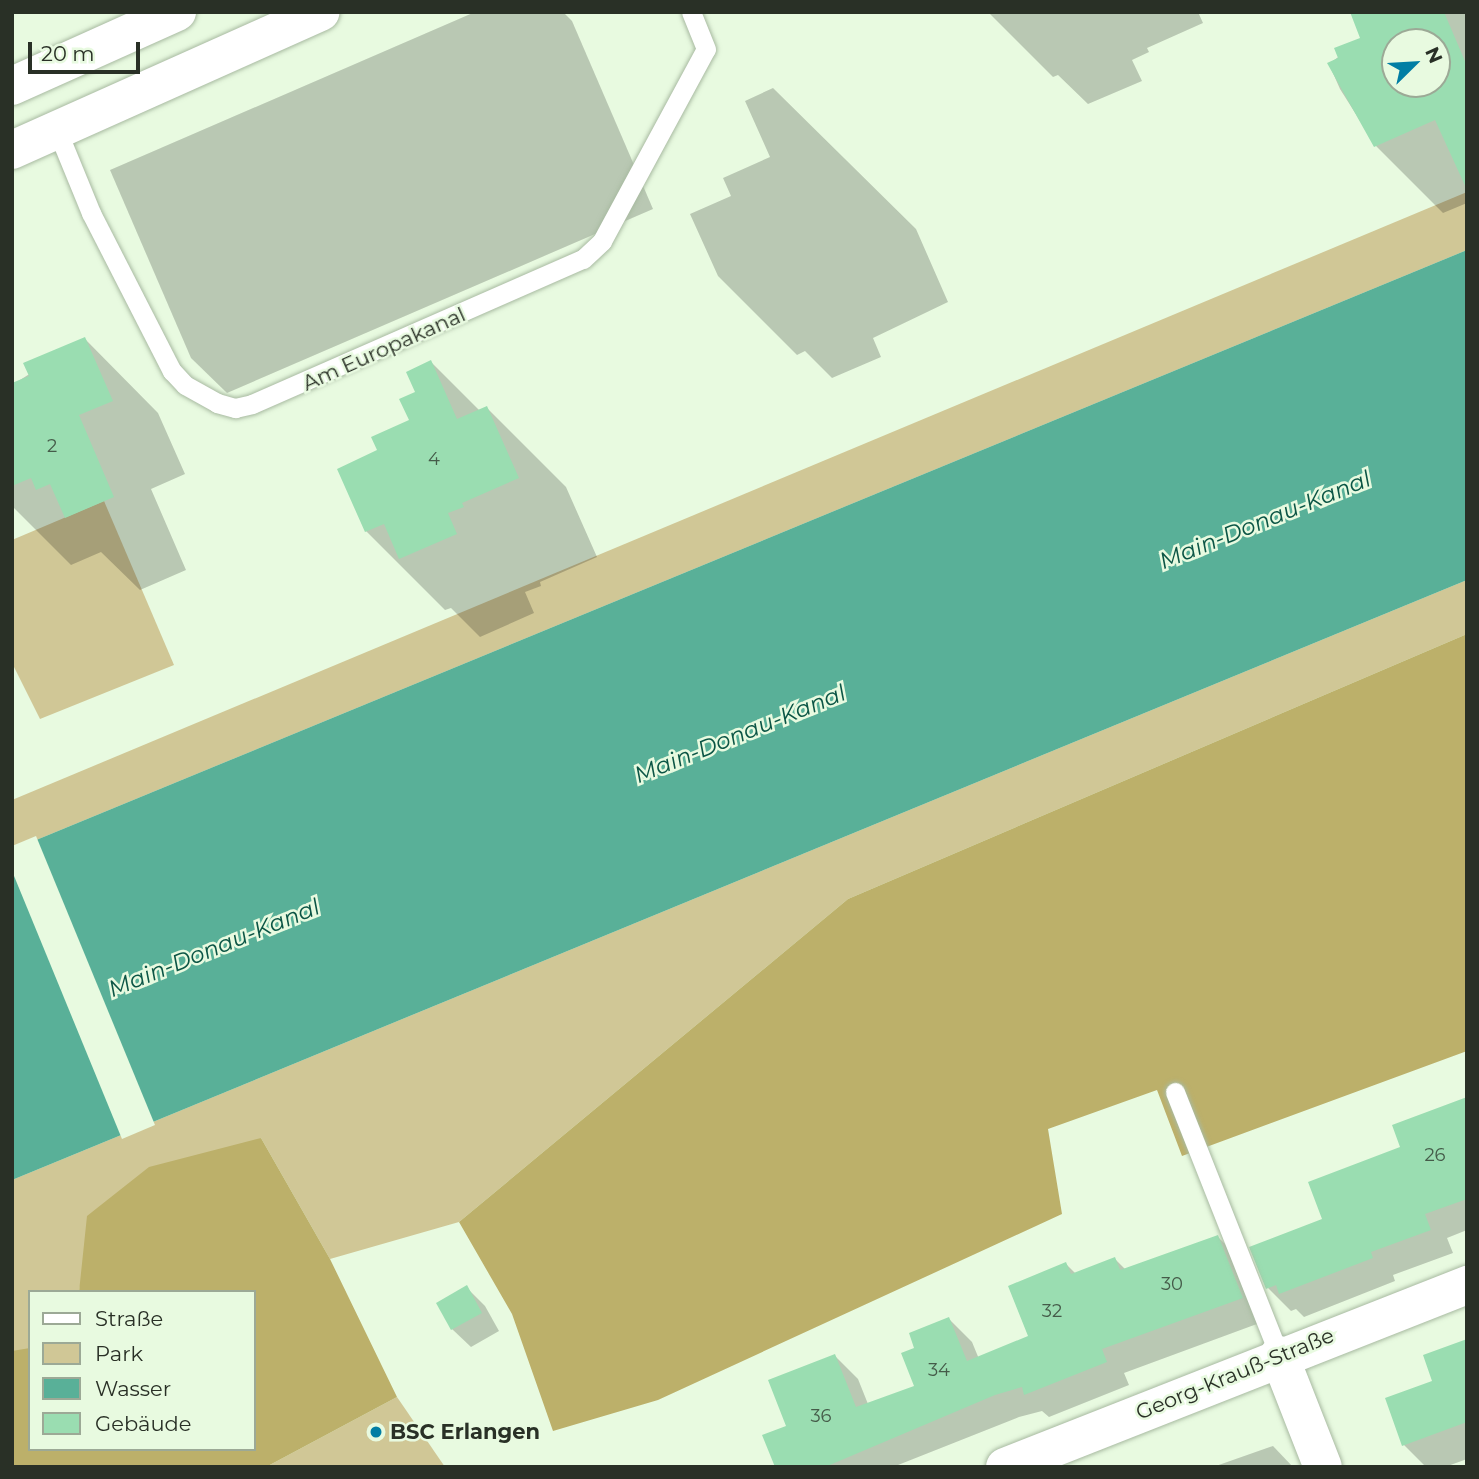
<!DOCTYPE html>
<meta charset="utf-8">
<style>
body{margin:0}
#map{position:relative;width:1479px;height:1479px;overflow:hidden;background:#e8fae0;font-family:Montserrat,sans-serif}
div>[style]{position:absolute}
.green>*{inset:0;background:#d0c796}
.forest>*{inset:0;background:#bcb06a}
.water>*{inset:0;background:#59b098}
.pier>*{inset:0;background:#e8fae0}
.shadow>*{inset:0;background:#0003}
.building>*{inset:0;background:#9addb1}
.roads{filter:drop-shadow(0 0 2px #a8baa1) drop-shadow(0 0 2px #a8baa1)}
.service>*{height:19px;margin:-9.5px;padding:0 9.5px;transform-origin:9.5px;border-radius:9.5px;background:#fff}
.minor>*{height:38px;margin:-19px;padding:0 19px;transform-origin:19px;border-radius:19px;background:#fff}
.secondary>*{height:38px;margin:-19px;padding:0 19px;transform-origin:19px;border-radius:19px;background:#fff}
.dots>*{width:19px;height:19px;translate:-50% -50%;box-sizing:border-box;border:4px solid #e8fae0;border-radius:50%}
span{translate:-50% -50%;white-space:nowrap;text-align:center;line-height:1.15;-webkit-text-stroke:5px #e8fae0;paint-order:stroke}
.number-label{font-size:18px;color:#455b49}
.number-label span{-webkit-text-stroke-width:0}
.street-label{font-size:21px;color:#293026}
.poi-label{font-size:21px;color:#293026;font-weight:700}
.left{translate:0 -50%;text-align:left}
.water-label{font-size:23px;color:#0b5545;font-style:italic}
.frame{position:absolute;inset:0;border:14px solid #293026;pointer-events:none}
.legend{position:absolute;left:28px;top:1290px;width:228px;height:161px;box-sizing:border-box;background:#e8fae0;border:2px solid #9ca996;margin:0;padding:9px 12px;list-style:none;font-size:21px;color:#293026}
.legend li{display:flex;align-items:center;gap:14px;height:35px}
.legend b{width:35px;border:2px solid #9ca996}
.north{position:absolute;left:1381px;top:28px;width:70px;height:70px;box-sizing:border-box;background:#e8fae0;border:2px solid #9ca996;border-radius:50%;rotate:66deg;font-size:19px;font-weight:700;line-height:28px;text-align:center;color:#293026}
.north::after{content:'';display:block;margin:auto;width:24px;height:32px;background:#017ea4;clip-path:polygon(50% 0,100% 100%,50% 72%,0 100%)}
.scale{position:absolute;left:28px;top:42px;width:112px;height:32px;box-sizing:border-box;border:4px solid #293026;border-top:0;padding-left:9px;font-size:21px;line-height:24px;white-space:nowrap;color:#293026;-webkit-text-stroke:5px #e8fae0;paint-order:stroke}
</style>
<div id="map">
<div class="green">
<div style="clip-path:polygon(1467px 192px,1467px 250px,12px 850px,12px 800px)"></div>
<div style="clip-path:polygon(104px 501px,174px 665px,40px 719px,12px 663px,12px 540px)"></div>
<div style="clip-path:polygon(1467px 580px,1467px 634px,848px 899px,459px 1222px,330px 1259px,261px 1138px,80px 1286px,79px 1292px,30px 1292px,30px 1351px,12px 1359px,12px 1180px)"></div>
<div style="clip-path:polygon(397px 1397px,445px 1467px,266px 1467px)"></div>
</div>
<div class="forest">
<div style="clip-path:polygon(1467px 634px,1467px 1051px,1182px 1156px,1157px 1090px,1048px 1129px,1062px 1214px,658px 1400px,553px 1431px,512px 1314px,459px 1222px,848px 899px)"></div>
<div style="clip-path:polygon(261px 1138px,330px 1259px,397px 1397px,266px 1467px,12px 1467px,12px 1351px,30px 1348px,30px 1449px,254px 1449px,254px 1292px,79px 1292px,87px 1216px,149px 1167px)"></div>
</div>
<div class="water">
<div style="clip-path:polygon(1467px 250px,1467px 580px,12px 1180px,12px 850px)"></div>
</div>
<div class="pier">
<div style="clip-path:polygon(36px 836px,155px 1125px,122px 1139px,12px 871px,12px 846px)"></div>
</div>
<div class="shadow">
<div style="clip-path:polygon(475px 12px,563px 12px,572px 21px,653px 209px,227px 393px,191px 358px,110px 170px)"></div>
<div style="clip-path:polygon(988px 12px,1198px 12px,1203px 23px,1147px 48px,1149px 52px,1132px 60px,1142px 81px,1088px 104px,1058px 75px,1053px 77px)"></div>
<div style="clip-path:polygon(evenodd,1368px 12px,1467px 12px,1467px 203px,1443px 213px,1376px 146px,1340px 89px,1329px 64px,1362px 39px,1368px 12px,1395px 42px,1437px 42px,1437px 84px,1395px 84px,1395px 42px)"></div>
<div style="clip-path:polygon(773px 88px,916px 229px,948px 302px,873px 338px,881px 357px,832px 378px,805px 351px,797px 355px,718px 276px,690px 214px,731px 196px,723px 178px,770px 157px,745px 101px)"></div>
<div style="clip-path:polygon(85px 339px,158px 413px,185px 474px,151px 489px,186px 570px,140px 590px,101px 552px,71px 565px,12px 506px,12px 385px)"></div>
<div style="clip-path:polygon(431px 362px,480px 411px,487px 408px,566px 487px,597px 557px,540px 582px,541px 586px,525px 592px,534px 613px,480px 637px,451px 608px,445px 610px,366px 531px,380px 451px,411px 421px)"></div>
<div style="clip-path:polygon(1467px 1104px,1467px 1230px,1447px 1238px,1453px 1253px,1393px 1275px,1395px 1281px,1304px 1317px,1296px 1309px,1291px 1311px,1268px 1288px,1324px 1220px,1403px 1149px)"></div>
<div style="clip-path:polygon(1218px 1237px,1241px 1260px,1265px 1321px,1124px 1373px,1129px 1385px,1049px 1417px,1042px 1411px,1019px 1417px,893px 1467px,777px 1467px,789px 1427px,835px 1356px,858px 1379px,868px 1404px,916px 1387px,917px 1349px,949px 1319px,972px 1342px,979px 1359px,1031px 1337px,1066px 1264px,1076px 1274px,1115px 1259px,1126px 1270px)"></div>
<div style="clip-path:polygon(467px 1288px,485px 1306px,499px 1331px,471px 1347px,452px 1329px)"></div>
<div style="clip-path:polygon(1467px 1341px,1467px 1459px,1445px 1467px,1426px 1467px,1404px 1445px,1434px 1382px)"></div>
<div style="clip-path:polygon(1273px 1446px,1293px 1467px,1213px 1467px)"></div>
</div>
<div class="building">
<div style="clip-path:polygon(evenodd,1350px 12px,1444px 12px,1467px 66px,1467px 190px,1435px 120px,1374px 147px,1327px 63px,1338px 58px,1334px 48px,1360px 38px,1350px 12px,1395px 42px,1437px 42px,1437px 84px,1395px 84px,1395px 42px)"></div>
<div style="clip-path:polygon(85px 337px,113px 401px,79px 415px,114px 497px,65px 518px,50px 484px,36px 490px,31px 478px,12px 486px,12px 383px,29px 376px,23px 363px)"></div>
<div style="clip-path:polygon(431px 360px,457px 419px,487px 406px,519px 478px,462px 503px,464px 507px,448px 513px,457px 534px,399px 559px,384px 524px,365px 532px,337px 469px,377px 450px,371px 437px,409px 420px,399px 399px,415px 392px,406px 372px)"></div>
<div style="clip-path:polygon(1467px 1097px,1467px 1199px,1425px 1214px,1431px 1230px,1371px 1252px,1373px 1258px,1279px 1294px,1276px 1285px,1266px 1289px,1249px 1247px,1322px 1219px,1308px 1182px,1400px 1147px,1392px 1125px)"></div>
<div style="clip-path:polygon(1218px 1235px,1243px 1298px,1102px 1349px,1107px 1362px,1024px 1395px,1022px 1387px,995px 1395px,825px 1467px,775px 1467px,762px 1435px,786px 1426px,768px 1380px,835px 1354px,856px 1407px,914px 1386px,901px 1353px,914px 1348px,909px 1333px,949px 1317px,967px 1361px,1028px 1336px,1008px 1286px,1066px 1262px,1071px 1274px,1115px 1257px,1120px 1270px)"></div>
<div style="clip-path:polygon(467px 1285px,482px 1313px,451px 1330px,436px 1303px)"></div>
<div style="clip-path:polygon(1467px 1339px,1467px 1422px,1402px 1446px,1385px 1398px,1432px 1381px,1423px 1355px)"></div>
</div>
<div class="roads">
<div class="service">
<div style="left:57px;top:130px;width:90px;rotate:67.7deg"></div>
<div style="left:91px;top:213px;width:178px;rotate:62.9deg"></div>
<div style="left:172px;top:371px;width:19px;rotate:47deg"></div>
<div style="left:185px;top:385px;width:37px;rotate:29deg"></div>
<div style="left:217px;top:403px;width:19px;rotate:16deg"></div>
<div style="left:235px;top:408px;width:17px;rotate:-13deg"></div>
<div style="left:252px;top:404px;width:361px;rotate:-23.7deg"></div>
<div style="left:583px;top:259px;width:26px;rotate:-43deg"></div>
<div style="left:602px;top:241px;width:218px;rotate:-61.6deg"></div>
<div style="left:706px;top:49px;width:40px;rotate:-112deg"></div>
<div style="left:1175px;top:1092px;width:283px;rotate:68.4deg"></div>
</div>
<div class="minor">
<div style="left:1279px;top:1355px;width:120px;rotate:68.6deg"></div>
<div style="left:1005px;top:1467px;width:497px;rotate:-21.5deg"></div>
</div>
<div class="secondary">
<div style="left:12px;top:86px;width:181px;rotate:-24.2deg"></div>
<div style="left:12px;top:150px;width:338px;rotate:-24.1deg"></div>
</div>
</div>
<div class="dots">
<div style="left:376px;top:1432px;background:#017ea4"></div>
</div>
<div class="number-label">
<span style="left:52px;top:446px">2</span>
<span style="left:434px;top:459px">4</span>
<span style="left:1435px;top:1155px">26</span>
<span style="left:1172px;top:1284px">30</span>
<span style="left:1052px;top:1311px">32</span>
<span style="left:939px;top:1370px">34</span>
<span style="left:821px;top:1416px">36</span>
</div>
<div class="street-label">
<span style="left:384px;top:349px;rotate:-24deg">Am Europakanal</span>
<span style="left:1235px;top:1374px;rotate:-22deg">Georg-Krauß-Straße</span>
</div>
<div class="poi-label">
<span class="left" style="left:390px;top:1432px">BSC Erlangen</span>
</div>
<div class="water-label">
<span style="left:1265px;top:520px;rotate:-22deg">Main-Donau-Kanal</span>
<span style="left:740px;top:734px;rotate:-22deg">Main-Donau-Kanal</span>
<span style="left:214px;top:948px;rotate:-22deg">Main-Donau-Kanal</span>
</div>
<div class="frame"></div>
<ul class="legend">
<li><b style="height:9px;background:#fff"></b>Straße</li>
<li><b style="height:19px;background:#d0c796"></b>Park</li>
<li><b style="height:19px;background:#59b098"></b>Wasser</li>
<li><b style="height:19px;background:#9addb1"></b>Gebäude</li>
</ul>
<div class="north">N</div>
<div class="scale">20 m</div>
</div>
